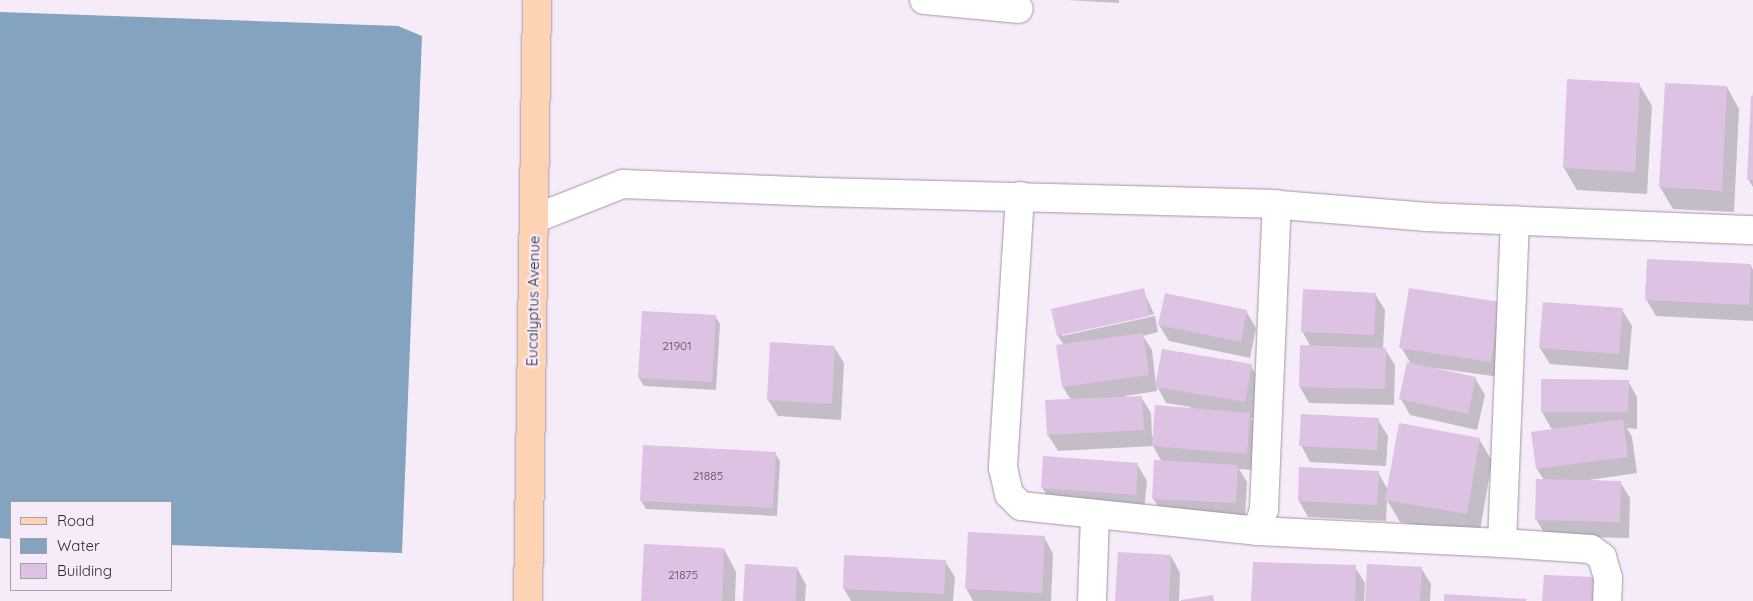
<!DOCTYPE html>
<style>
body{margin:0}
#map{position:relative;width:1753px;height:601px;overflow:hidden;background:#f6ebf8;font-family:Quicksand,sans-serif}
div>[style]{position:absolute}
.water>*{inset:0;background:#84a3bf}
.shadow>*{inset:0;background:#0003}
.building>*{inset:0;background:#ddc2e3}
.roads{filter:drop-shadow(0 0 1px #a197a3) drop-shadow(0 0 1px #a197a3)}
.minor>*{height:28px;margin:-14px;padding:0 14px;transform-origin:14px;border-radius:14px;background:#fff}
.major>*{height:28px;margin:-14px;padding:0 14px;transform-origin:14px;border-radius:14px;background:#fed3b4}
span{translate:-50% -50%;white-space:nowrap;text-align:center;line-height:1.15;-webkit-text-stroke:4.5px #f6ebf8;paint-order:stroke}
.number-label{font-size:12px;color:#5a515d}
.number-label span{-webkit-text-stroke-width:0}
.street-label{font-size:15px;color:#2f2b30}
.legend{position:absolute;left:10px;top:501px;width:162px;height:90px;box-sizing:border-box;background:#f6ebf8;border:1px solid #a69ea8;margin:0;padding:6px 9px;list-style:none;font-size:15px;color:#2f2b30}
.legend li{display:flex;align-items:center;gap:10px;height:25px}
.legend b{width:25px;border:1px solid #a69ea8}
</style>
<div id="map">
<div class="water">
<div style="clip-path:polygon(0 12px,398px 26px,422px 36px,402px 553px,171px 545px,171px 502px,11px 502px,11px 539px,0 538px)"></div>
</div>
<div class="shadow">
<div style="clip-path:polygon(1068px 0,1119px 0,1119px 3px)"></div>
<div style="clip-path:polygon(1639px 84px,1652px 106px,1647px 194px,1577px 190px,1564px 168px)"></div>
<div style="clip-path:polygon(1727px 87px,1739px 109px,1734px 212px,1673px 209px,1660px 187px)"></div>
<div style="clip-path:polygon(1753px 91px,1753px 187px,1748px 179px)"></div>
<div style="clip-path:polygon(1751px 265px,1753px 270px,1753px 321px,1656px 316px,1646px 299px)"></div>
<div style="clip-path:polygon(evenodd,1143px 290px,1154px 314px,1062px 334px,1062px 336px,1155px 316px,1158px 332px,1143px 336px,1152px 350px,1156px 385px,1251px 366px,1260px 382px,1254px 418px,1251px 418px,1259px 431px,1256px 470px,1239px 469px,1247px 482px,1245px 519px,1163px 515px,1153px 498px,1162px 462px,1153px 446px,1058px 451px,1048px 435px,1071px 400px,1063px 387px,1057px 346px,1064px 345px,1058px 336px,1052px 310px,1143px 290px,1157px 386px,1166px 403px,1191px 407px,1152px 437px,1151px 413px,1141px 397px,1125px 398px,1125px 396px,1157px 391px,1157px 386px)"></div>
<div style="clip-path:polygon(1375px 294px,1385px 310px,1383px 349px,1385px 349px,1395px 365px,1394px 405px,1309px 403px,1300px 387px,1311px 347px,1302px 331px)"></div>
<div style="clip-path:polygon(1499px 303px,1500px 377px,1435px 368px,1435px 370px,1475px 378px,1485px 395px,1477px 430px,1410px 415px,1401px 399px,1411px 364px,1401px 347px)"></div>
<div style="clip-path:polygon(1622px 310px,1632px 326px,1628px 370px,1550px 364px,1540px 348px)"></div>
<div style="clip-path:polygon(1246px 311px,1256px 328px,1250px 358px,1169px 341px,1159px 325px)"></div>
<div style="clip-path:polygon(715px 316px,720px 324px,716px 390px,644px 386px,639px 378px)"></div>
<div style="clip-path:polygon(834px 347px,844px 363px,841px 420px,778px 416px,768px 400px)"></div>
<div style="clip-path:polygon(1628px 381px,1637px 397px,1637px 429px,1627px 428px,1632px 437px,1637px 473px,1589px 480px,1620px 482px,1630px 498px,1629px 538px,1546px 536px,1536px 519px,1544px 480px,1537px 469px,1533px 433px,1558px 430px,1551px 428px,1542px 412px)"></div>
<div style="clip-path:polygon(1378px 420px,1388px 436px,1386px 466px,1310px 462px,1301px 445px)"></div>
<div style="clip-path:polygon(1479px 439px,1492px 461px,1479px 536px,1400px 522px,1387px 500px,1386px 521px,1308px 517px,1299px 501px,1378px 472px,1388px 490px)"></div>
<div style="clip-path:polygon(775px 453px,780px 461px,777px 516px,646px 509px,641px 501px)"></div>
<div style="clip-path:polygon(1137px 464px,1147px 481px,1144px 511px,1052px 504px,1042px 487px)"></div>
<div style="clip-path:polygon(1044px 537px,1053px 554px,1051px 601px,973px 601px,966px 588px)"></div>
<div style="clip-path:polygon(724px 549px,736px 572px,735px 601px,643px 601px)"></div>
<div style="clip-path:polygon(1171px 556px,1180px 573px,1179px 601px,1117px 601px)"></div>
<div style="clip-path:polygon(945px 561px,955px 577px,953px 601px,851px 601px,844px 589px)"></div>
<div style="clip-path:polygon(1355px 567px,1365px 583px,1364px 601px,1253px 601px)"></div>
<div style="clip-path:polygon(797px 568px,806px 585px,805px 601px,744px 601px)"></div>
<div style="clip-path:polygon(1421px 568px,1431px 584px,1430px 601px,1366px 601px)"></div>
</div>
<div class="building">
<div style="clip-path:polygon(1567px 79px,1640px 83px,1635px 172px,1563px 168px)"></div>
<div style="clip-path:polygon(1665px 83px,1727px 86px,1722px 191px,1659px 187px)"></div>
<div style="clip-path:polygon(1751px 96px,1753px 96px,1753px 180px,1747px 180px)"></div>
<div style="clip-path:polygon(1647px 259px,1751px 264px,1749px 305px,1645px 300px)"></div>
<div style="clip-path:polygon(1144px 288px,1150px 316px,1057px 336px,1051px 309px)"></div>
<div style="clip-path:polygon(1409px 288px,1500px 302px,1491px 362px,1399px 348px)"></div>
<div style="clip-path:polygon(1303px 289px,1376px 293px,1374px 335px,1301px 332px)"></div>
<div style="clip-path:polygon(1165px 293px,1247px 310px,1241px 342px,1158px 325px)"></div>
<div style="clip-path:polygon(1543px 302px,1623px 308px,1619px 354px,1539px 348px)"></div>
<div style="clip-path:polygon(642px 311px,716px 315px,712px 382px,638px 378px)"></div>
<div style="clip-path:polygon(1143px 333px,1149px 375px,1062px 387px,1056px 345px)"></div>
<div style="clip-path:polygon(770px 342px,835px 346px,832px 404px,767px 400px)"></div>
<div style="clip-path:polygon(1300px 345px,1386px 348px,1385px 389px,1299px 387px)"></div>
<div style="clip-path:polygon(1162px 349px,1252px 364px,1245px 402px,1155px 387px)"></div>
<div style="clip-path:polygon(1407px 362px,1476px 377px,1468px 414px,1399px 399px)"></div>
<div style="clip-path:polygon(1541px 379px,1629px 380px,1628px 412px,1541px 412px)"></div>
<div style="clip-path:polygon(1142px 396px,1144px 430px,1047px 435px,1045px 400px)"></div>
<div style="clip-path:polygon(1155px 405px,1250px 413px,1247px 454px,1152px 446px)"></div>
<div style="clip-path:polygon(1301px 414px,1379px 418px,1377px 450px,1299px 446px)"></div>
<div style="clip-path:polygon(1623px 419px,1628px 457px,1536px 469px,1531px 432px)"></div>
<div style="clip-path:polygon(1399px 423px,1480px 438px,1467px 514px,1385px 500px)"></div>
<div style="clip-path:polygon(643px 445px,776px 452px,773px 508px,640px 501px)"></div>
<div style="clip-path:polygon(1043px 456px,1138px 463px,1136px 495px,1041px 488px)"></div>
<div style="clip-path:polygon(1154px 460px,1238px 465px,1236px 503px,1152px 499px)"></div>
<div style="clip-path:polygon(1299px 467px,1379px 471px,1377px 505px,1298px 501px)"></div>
<div style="clip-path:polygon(1536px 479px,1621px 481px,1620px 522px,1535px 520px)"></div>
<div style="clip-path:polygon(968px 532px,1045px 536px,1042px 593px,965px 589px)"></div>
<div style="clip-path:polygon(644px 544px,724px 548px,722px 601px,641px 601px)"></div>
<div style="clip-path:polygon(1118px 552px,1171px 555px,1169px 601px,1115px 601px)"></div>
<div style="clip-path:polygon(844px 555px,946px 560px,944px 594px,843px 589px)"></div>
<div style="clip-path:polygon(1253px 562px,1356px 565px,1355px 601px,1251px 601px)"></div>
<div style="clip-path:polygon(745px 564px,797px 567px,796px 601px,743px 601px)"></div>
<div style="clip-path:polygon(1367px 564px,1422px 567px,1420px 601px,1365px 601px)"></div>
<div style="clip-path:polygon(1544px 575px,1595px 577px,1594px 601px,1542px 601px)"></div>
<div style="clip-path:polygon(1444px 594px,1526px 599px,1526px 601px,1444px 601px)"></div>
<div style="clip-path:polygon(1213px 595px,1214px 601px,1181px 601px,1181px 600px)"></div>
</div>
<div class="roads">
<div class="minor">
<div style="left:924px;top:0;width:95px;rotate:5.4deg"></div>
<div style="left:1020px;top:196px;width:273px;rotate:93.6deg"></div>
<div style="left:1003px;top:468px;width:27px;rotate:77deg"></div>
<div style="left:1009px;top:494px;width:17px;rotate:45deg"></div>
<div style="left:1021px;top:506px;width:237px;rotate:6deg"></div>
<div style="left:1257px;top:531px;width:23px;rotate:-72deg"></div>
<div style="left:1264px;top:509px;width:305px;rotate:-87.6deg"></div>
<div style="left:534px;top:219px;width:96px;rotate:-21.5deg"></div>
<div style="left:623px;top:184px;width:197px;rotate:2.3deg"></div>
<div style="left:820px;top:192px;width:449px;rotate:1.5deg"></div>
<div style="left:1269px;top:204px;width:159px;rotate:4.7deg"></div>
<div style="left:1427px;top:217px;width:326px;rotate:2.3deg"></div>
<div style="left:1257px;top:531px;width:245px;rotate:2.8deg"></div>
<div style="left:1502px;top:543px;width:323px;rotate:-87.7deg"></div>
<div style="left:1502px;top:543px;width:89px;rotate:3.9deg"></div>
<div style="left:1591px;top:549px;width:14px;rotate:36deg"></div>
<div style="left:1602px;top:557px;width:22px;rotate:74deg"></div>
<div style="left:1608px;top:578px;width:23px;rotate:92deg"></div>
<div style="left:1092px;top:601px;width:87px;rotate:-88deg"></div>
</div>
<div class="major">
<div style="left:528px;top:601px;width:601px;rotate:-89.14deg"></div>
</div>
</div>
<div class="number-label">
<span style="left:677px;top:346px">21901</span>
<span style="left:708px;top:476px">21885</span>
<span style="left:683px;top:575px">21875</span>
</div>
<div class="street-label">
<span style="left:533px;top:301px;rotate:-89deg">Eucalyptus Avenue</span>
</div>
<ul class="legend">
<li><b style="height:6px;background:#fed3b4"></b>Road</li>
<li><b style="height:14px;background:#84a3bf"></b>Water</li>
<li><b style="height:14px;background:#ddc2e3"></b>Building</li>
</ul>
</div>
